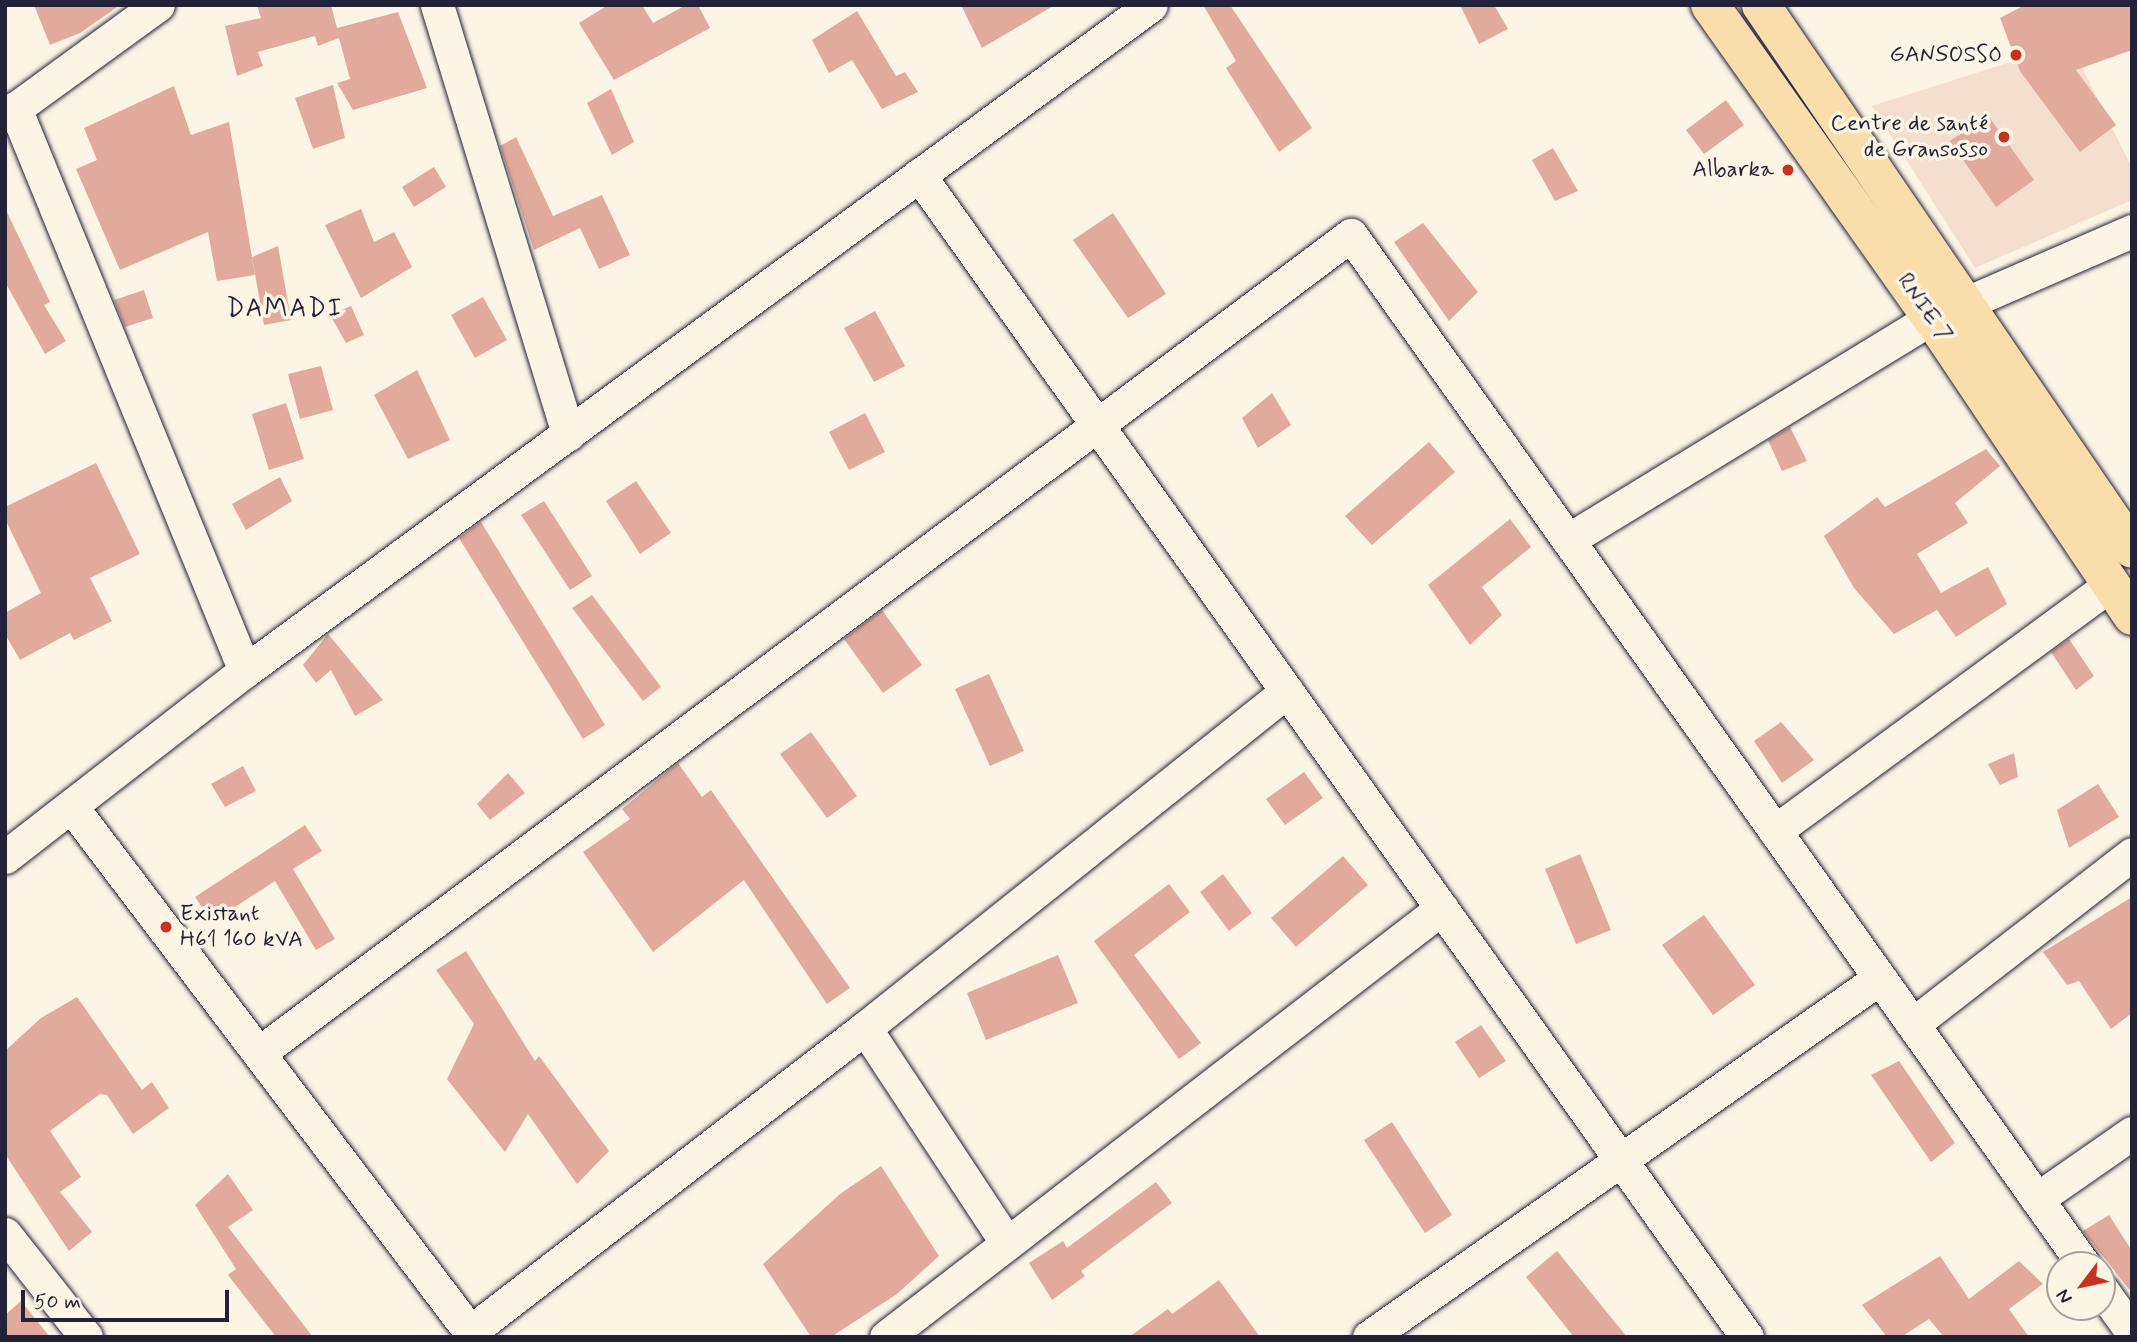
<!DOCTYPE html>
<meta charset="utf-8">
<style>
body{margin:0}
#map{position:relative;width:2137px;height:1342px;overflow:hidden;background:#fcf5e5;font-family:Mynerve,sans-serif}
div>[style]{position:absolute}
.built>*{inset:0;background:#f4decf}
.building>*{inset:0;background:#e2aa9c}
.roads{filter:drop-shadow(0 0 2px #22223b) drop-shadow(0 0 2px #22223b)}
.street>*{height:33px;margin:-16.5px;padding:0 16.5px;transform-origin:16.5px;border-radius:16.5px;background:#fcf5e5}
.primary>*{height:38px;margin:-19px;padding:0 19px;transform-origin:19px;border-radius:19px;background:#f9deab}
.dots>*{width:19px;height:19px;translate:-50% -50%;box-sizing:border-box;border:4px solid #fcf5e5;border-radius:50%}
span{translate:-50% -50%;white-space:nowrap;text-align:center;line-height:1.15;-webkit-text-stroke:7px #fcf5e5;paint-order:stroke}
.poi-label{font-size:23px;color:#22223b}
.right{translate:-100% -50%;text-align:right}
.left{translate:0 -50%;text-align:left}
.street-label{font-size:23px;color:#22223b}
.quarter-label{font-size:26px;color:#22223b;letter-spacing:2px}
.frame{position:absolute;inset:0;border:7px solid #22223b;pointer-events:none}
.north{position:absolute;left:2046px;top:1251px;width:70px;height:70px;box-sizing:border-box;background:#fcf5e5;border:2px solid #a5a1a1;border-radius:50%;rotate:238deg;font-size:19px;font-weight:700;line-height:28px;text-align:center;color:#22223b}
.north::after{content:'';display:block;margin:auto;width:24px;height:32px;background:#c8321e;clip-path:polygon(50% 0,100% 100%,50% 72%,0 100%)}
.scale{position:absolute;left:21px;top:1290px;width:208px;height:32px;box-sizing:border-box;border:4px solid #22223b;border-top:0;padding-left:9px;font-size:21px;line-height:24px;white-space:nowrap;color:#22223b;-webkit-text-stroke:5px #fcf5e5;paint-order:stroke}
</style>
<div id="map">
<div class="built">
<div style="clip-path:polygon(2070px 43px,2132px 168px,2132px 200px,1975px 268px,1872px 106px)"></div>
</div>
<div class="building">
<div style="clip-path:polygon(34px 5px,120px 5px,80px 33px,50px 45px)"></div>
<div style="clip-path:polygon(257px 5px,331px 5px,337px 28px,398px 12px,427px 88px,353px 110px,337px 83px,350px 79px,339px 38px,318px 46px,315px 36px,258px 52px,263px 66px,237px 76px,225px 26px,261px 18px)"></div>
<div style="clip-path:polygon(608px 5px,642px 5px,653px 23px,686px 5px,698px 5px,710px 28px,614px 80px,579px 23px)"></div>
<div style="clip-path:polygon(961px 5px,1055px 5px,982px 48px)"></div>
<div style="clip-path:polygon(1203px 5px,1230px 5px,1312px 128px,1279px 152px,1226px 68px,1236px 61px)"></div>
<div style="clip-path:polygon(1460px 5px,1494px 5px,1508px 29px,1479px 44px)"></div>
<div style="clip-path:polygon(2025px 5px,2132px 5px,2132px 50px,2076px 70px,2116px 125px,2080px 152px,2020px 71px,2000px 18px)"></div>
<div style="clip-path:polygon(857px 11px,896px 76px,905px 72px,918px 92px,882px 109px,852px 60px,829px 73px,812px 40px)"></div>
<div style="clip-path:polygon(333px 85px,345px 138px,313px 149px,295px 98px)"></div>
<div style="clip-path:polygon(174px 86px,191px 135px,229px 122px,255px 275px,217px 281px,208px 232px,120px 270px,76px 169px,97px 160px,84px 128px)"></div>
<div style="clip-path:polygon(611px 89px,634px 142px,612px 155px,587px 103px)"></div>
<div style="clip-path:polygon(1726px 100px,1744px 125px,1704px 154px,1686px 130px)"></div>
<div style="clip-path:polygon(1987px 114px,2034px 180px,1996px 207px,1950px 141px)"></div>
<div style="clip-path:polygon(516px 137px,553px 216px,602px 195px,630px 255px,599px 269px,580px 228px,534px 250px,500px 146px)"></div>
<div style="clip-path:polygon(1553px 148px,1578px 191px,1555px 201px,1532px 160px)"></div>
<div style="clip-path:polygon(434px 167px,446px 187px,414px 207px,402px 187px)"></div>
<div style="clip-path:polygon(5px 208px,50px 302px,44px 305px,66px 341px,45px 354px,5px 282px)"></div>
<div style="clip-path:polygon(361px 209px,374px 242px,394px 232px,412px 267px,361px 298px,325px 225px)"></div>
<div style="clip-path:polygon(1113px 213px,1166px 294px,1128px 318px,1073px 240px)"></div>
<div style="clip-path:polygon(1423px 223px,1478px 292px,1449px 321px,1394px 242px)"></div>
<div style="clip-path:polygon(278px 246px,291px 320px,264px 325px,252px 257px)"></div>
<div style="clip-path:polygon(144px 290px,153px 318px,125px 327px,114px 300px)"></div>
<div style="clip-path:polygon(483px 297px,507px 340px,475px 358px,451px 315px)"></div>
<div style="clip-path:polygon(351px 306px,364px 335px,346px 343px,330px 315px)"></div>
<div style="clip-path:polygon(875px 311px,905px 366px,874px 382px,844px 328px)"></div>
<div style="clip-path:polygon(321px 366px,333px 410px,300px 419px,288px 374px)"></div>
<div style="clip-path:polygon(417px 370px,450px 440px,408px 459px,374px 395px)"></div>
<div style="clip-path:polygon(1272px 393px,1291px 425px,1258px 448px,1242px 418px)"></div>
<div style="clip-path:polygon(286px 403px,304px 459px,269px 470px,252px 414px)"></div>
<div style="clip-path:polygon(865px 413px,885px 452px,849px 470px,829px 432px)"></div>
<div style="clip-path:polygon(1790px 427px,1807px 461px,1782px 471px,1768px 440px)"></div>
<div style="clip-path:polygon(1429px 442px,1455px 472px,1372px 545px,1345px 516px)"></div>
<div style="clip-path:polygon(1986px 449px,2000px 466px,1955px 503px,1968px 523px,1917px 554px,1941px 593px,1988px 567px,2007px 604px,1956px 637px,1937px 610px,1894px 634px,1854px 588px,1824px 536px,1877px 497px,1885px 507px)"></div>
<div style="clip-path:polygon(96px 463px,140px 554px,90px 578px,112px 621px,74px 640px,70px 633px,20px 660px,5px 634px,5px 613px,41px 593px,5px 519px,5px 507px)"></div>
<div style="clip-path:polygon(280px 477px,292px 501px,246px 530px,232px 504px)"></div>
<div style="clip-path:polygon(636px 481px,671px 533px,640px 554px,606px 501px)"></div>
<div style="clip-path:polygon(544px 501px,592px 576px,570px 590px,521px 515px)"></div>
<div style="clip-path:polygon(1510px 519px,1531px 547px,1482px 587px,1502px 615px,1470px 645px,1428px 585px)"></div>
<div style="clip-path:polygon(481px 522px,605px 725px,583px 739px,459px 538px)"></div>
<div style="clip-path:polygon(592px 595px,661px 687px,643px 701px,572px 608px)"></div>
<div style="clip-path:polygon(882px 610px,922px 665px,883px 693px,844px 639px)"></div>
<div style="clip-path:polygon(328px 634px,383px 700px,355px 716px,331px 670px,316px 683px,303px 665px)"></div>
<div style="clip-path:polygon(2069px 639px,2094px 676px,2076px 690px,2051px 652px)"></div>
<div style="clip-path:polygon(989px 674px,1024px 751px,990px 766px,955px 689px)"></div>
<div style="clip-path:polygon(1781px 722px,1814px 760px,1782px 783px,1754px 741px)"></div>
<div style="clip-path:polygon(811px 732px,857px 796px,827px 818px,780px 754px)"></div>
<div style="clip-path:polygon(2014px 753px,2018px 777px,2000px 785px,1988px 764px)"></div>
<div style="clip-path:polygon(678px 763px,702px 797px,711px 790px,850px 988px,827px 1004px,744px 880px,653px 952px,583px 852px,630px 819px,622px 809px)"></div>
<div style="clip-path:polygon(243px 766px,256px 791px,225px 807px,211px 784px)"></div>
<div style="clip-path:polygon(1304px 772px,1323px 798px,1285px 825px,1266px 799px)"></div>
<div style="clip-path:polygon(508px 773px,525px 793px,490px 820px,477px 804px)"></div>
<div style="clip-path:polygon(2098px 784px,2119px 817px,2069px 848px,2057px 810px)"></div>
<div style="clip-path:polygon(305px 825px,322px 851px,293px 869px,335px 939px,316px 950px,275px 881px,212px 922px,195px 897px)"></div>
<div style="clip-path:polygon(1580px 854px,1611px 930px,1576px 944px,1545px 869px)"></div>
<div style="clip-path:polygon(1343px 856px,1368px 885px,1296px 947px,1271px 918px)"></div>
<div style="clip-path:polygon(1223px 874px,1252px 913px,1229px 931px,1200px 892px)"></div>
<div style="clip-path:polygon(1169px 884px,1190px 912px,1134px 955px,1201px 1043px,1179px 1059px,1094px 941px)"></div>
<div style="clip-path:polygon(2132px 897px,2132px 1013px,2111px 1029px,2079px 981px,2067px 985px,2043px 952px)"></div>
<div style="clip-path:polygon(1704px 915px,1755px 985px,1713px 1015px,1662px 945px)"></div>
<div style="clip-path:polygon(466px 951px,535px 1061px,539px 1056px,609px 1151px,577px 1184px,528px 1114px,505px 1152px,447px 1079px,474px 1024px,436px 970px)"></div>
<div style="clip-path:polygon(1058px 955px,1078px 1003px,986px 1040px,967px 993px)"></div>
<div style="clip-path:polygon(77px 997px,142px 1090px,152px 1082px,169px 1108px,133px 1134px,107px 1095px,100px 1094px,50px 1131px,81px 1177px,60px 1192px,92px 1232px,69px 1251px,5px 1154px,5px 1051px,41px 1018px)"></div>
<div style="clip-path:polygon(1481px 1025px,1506px 1061px,1479px 1078px,1455px 1042px)"></div>
<div style="clip-path:polygon(1899px 1061px,1955px 1143px,1931px 1162px,1871px 1075px)"></div>
<div style="clip-path:polygon(1392px 1122px,1452px 1215px,1425px 1233px,1364px 1140px)"></div>
<div style="clip-path:polygon(881px 1166px,939px 1256px,897px 1294px,831px 1337px,811px 1337px,763px 1264px,840px 1194px)"></div>
<div style="clip-path:polygon(228px 1174px,253px 1210px,228px 1227px,313px 1337px,276px 1337px,228px 1275px,236px 1269px,195px 1205px)"></div>
<div style="clip-path:polygon(1156px 1182px,1172px 1203px,1081px 1271px,1085px 1276px,1052px 1300px,1029px 1263px,1063px 1241px,1067px 1248px)"></div>
<div style="clip-path:polygon(2109px 1215px,2132px 1251px,2132px 1293px,2083px 1231px)"></div>
<div style="clip-path:polygon(1557px 1251px,1627px 1337px,1574px 1337px,1526px 1277px)"></div>
<div style="clip-path:polygon(1940px 1256px,1969px 1299px,2019px 1261px,2043px 1284px,2009px 1309px,2029px 1337px,1944px 1337px,1929px 1319px,1901px 1337px,1887px 1337px,1862px 1305px)"></div>
<div style="clip-path:polygon(1219px 1280px,1260px 1337px,1129px 1337px,1168px 1309px,1172px 1314px)"></div>
<div style="clip-path:polygon(21px 1301px,50px 1337px,5px 1337px,5px 1315px)"></div>
</div>
<div class="roads">
<div class="street">
<div style="left:437px;top:5px;width:449px;rotate:73deg"></div>
<div style="left:15px;top:108px;width:608px;rotate:67.78deg"></div>
<div style="left:5px;top:116px;width:189px;rotate:-36deg"></div>
<div style="left:919px;top:175px;width:1427px;rotate:54.53deg"></div>
<div style="left:1568px;top:540px;width:426px;rotate:-31.4deg"></div>
<div style="left:1932px;top:318px;width:218px;rotate:-23.5deg"></div>
<div style="left:71px;top:806px;width:667px;rotate:52.8deg"></div>
<div style="left:1775px;top:831px;width:416px;rotate:-36.3deg"></div>
<div style="left:5px;top:857px;width:304px;rotate:-37.8deg"></div>
<div style="left:245px;top:671px;width:1124px;rotate:-36.32deg"></div>
<div style="left:1913px;top:1024px;width:277px;rotate:-37.8deg"></div>
<div style="left:865px;top:1028px;width:258px;rotate:56.6deg"></div>
<div style="left:259px;top:1053px;width:1364px;rotate:-36.84deg"></div>
<div style="left:1351px;top:235px;width:1264px;rotate:54.56deg"></div>
<div style="left:2037px;top:1199px;width:116px;rotate:-34.8deg"></div>
<div style="left:5px;top:1234px;width:131px;rotate:51.8deg"></div>
<div style="left:2102px;top:1290px;width:52px;rotate:54.5deg"></div>
<div style="left:470px;top:1332px;width:498px;rotate:-37.6deg"></div>
<div style="left:865px;top:1028px;width:540px;rotate:-38.61deg"></div>
<div style="left:886px;top:1337px;width:702px;rotate:-37.65deg"></div>
<div style="left:1369px;top:1337px;width:621px;rotate:-35.1deg"></div>
</div>
<div class="primary">
<div style="left:1710px;top:5px;width:384px;rotate:54.7deg"></div>
<div style="left:1932px;top:318px;width:359px;rotate:56.1deg"></div>
<div style="left:1761px;top:5px;width:658px;rotate:55.71deg"></div>
</div>
</div>
<div class="dots">
<div style="left:2016px;top:55px;background:#c8321e"></div>
<div style="left:2004px;top:137px;background:#c8321e"></div>
<div style="left:1788px;top:170px;background:#c8321e"></div>
<div style="left:166px;top:927px;background:#c8321e"></div>
</div>
<div class="poi-label">
<span class="right" style="left:2002px;top:55px">GANSOSSO</span>
<span class="right" style="left:1988px;top:137px">Centre de santé<br>de Gransosso</span>
<span class="right" style="left:1774px;top:170px">Albarka</span>
<span class="left" style="left:180px;top:927px">Existant<br>H61 160 kVA</span>
</div>
<div class="street-label">
<span style="left:1924px;top:308px;rotate:55deg">RNIE 7</span>
</div>
<div class="quarter-label">
<span style="left:285px;top:310px">DAMADI</span>
</div>
<div class="frame"></div>
<div class="north">N</div>
<div class="scale">50 m</div>
</div>
